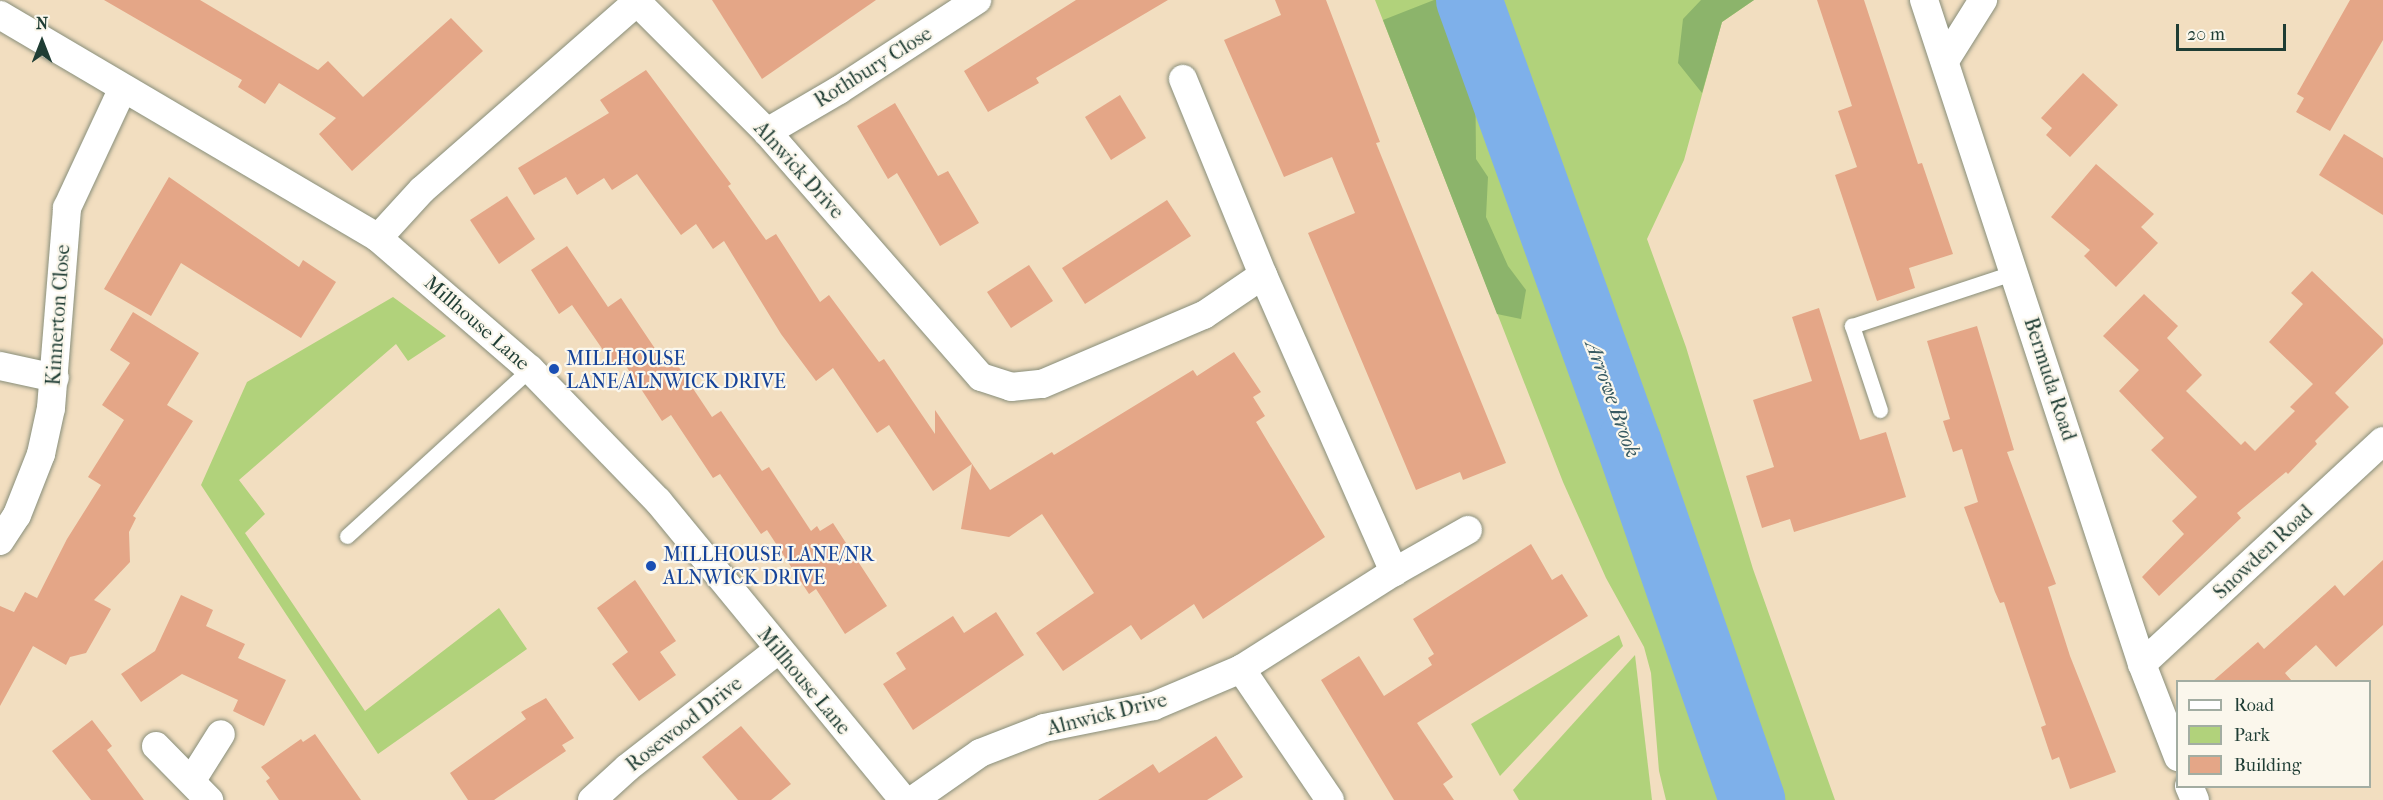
<!DOCTYPE html>
<style>
body{margin:0}
#map{position:relative;width:2383px;height:800px;overflow:hidden;background:#f2dec0;font-family:"IM FELL French Canon",serif}
div>[style]{position:absolute}
.green>*{inset:0;background:#b1d27b}
.forest>*{inset:0;background:#8cb46b}
.river>*{height:66px;margin:-33px;padding:0 33px;transform-origin:33px;border-radius:33px;background:#7eb0ea}
.building>*{inset:0;background:#e4a687}
.roads{filter:drop-shadow(0 0 2px #888e7a) drop-shadow(0 0 2px #888e7a)}
.service>*{height:15px;margin:-7.5px;padding:0 7.5px;transform-origin:7.5px;border-radius:7.5px;background:#fff}
.minor>*{height:28px;margin:-14px;padding:0 14px;transform-origin:14px;border-radius:14px;background:#fff}
.dots>*{width:16px;height:16px;translate:-50% -50%;box-sizing:border-box;border:3px solid #fbf7ec;border-radius:50%}
span{translate:-50% -50%;white-space:nowrap;text-align:center;line-height:1.15;-webkit-text-stroke:4.5px #fbf7ec;paint-order:stroke}
.street-label{font-size:20px;color:#1f3d34}
.transit-label{font-size:20px;color:#164399}
.left{translate:0 -50%;text-align:left}
.water-label{font-size:21px;color:#375a62;font-style:italic}
.legend{position:absolute;left:2176px;top:680px;width:195px;height:108px;box-sizing:border-box;background:#fbf7ec;border:2px solid #a3ada2;margin:0;padding:8px 10px;list-style:none;font-size:18px;color:#1f3d34}
.legend li{display:flex;align-items:center;gap:12px;height:30px}
.legend b{width:30px;border:2px solid #a3ada2}
.north{position:absolute;left:12px;top:12px;width:60px;height:60px;-webkit-text-stroke:4px #fbf7ec;paint-order:stroke;rotate:0deg;font-size:16px;font-weight:700;line-height:24px;text-align:center;color:#1f3d34}
.north::after{content:'';display:block;margin:auto;width:21px;height:27px;background:#1f3d34;clip-path:polygon(50% 0,100% 100%,50% 72%,0 100%)}
.scale{position:absolute;left:2176px;top:24px;width:110px;height:27px;box-sizing:border-box;border:3px solid #1f3d34;border-top:0;padding-left:8px;font-size:18px;line-height:21px;white-space:nowrap;color:#1f3d34;-webkit-text-stroke:4px #fbf7ec;paint-order:stroke}
</style>
<div id="map">
<div class="green">
<div style="clip-path:polygon(1375px 0,1754px 0,1722px 22px,1684px 160px,1647px 239px,1686px 347px,1753px 569px,1835px 800px,1666px 800px,1659px 771px,1651px 673px,1644px 647px,1606px 578px,1563px 482px)"></div>
<div style="clip-path:polygon(393px 297px,446px 336px,408px 361px,396px 344px,239px 480px,265px 514px,245px 533px,365px 711px,499px 608px,527px 649px,378px 754px,201px 485px,247px 382px)"></div>
<div style="clip-path:polygon(1619px 635px,1623px 646px,1500px 776px,1471px 724px)"></div>
<div style="clip-path:polygon(1635px 655px,1652px 800px,1519px 800px,1513px 790px)"></div>
</div>
<div class="forest">
<div style="clip-path:polygon(1434px 0,1442px 0,1453px 27px,1475px 54px,1476px 159px,1488px 177px,1486px 217px,1508px 266px,1526px 290px,1521px 319px,1497px 314px,1383px 20px)"></div>
<div style="clip-path:polygon(1701px 0,1754px 0,1722px 22px,1702px 93px,1678px 63px,1683px 19px)"></div>
</div>
<div class="river">
<div style="left:1469px;top:0;width:472px;rotate:70.2deg"></div>
<div style="left:1629px;top:444px;width:377px;rotate:70.9deg"></div>
</div>
<div class="building">
<div style="clip-path:polygon(104px 0,200px 0,318px 70px,328px 61px,363px 97px,451px 18px,483px 51px,352px 171px,319px 134px,336px 118px,279px 83px,265px 104px,238px 87px,242px 80px)"></div>
<div style="clip-path:polygon(712px 0,876px 0,762px 79px)"></div>
<div style="clip-path:polygon(1076px 0,1168px 0,1036px 78px,1039px 83px,988px 112px,964px 71px)"></div>
<div style="clip-path:polygon(1275px 0,1326px 0,1380px 142px,1376px 143px,1506px 463px,1463px 480px,1460px 472px,1416px 490px,1308px 233px,1355px 213px,1332px 157px,1284px 177px,1224px 40px,1281px 15px)"></div>
<div style="clip-path:polygon(1817px 0,1864px 0,1918px 164px,1922px 163px,1953px 254px,1909px 268px,1915px 288px,1877px 301px,1835px 175px,1857px 167px,1838px 111px,1852px 106px)"></div>
<div style="clip-path:polygon(2350px 0,2383px 0,2383px 40px,2330px 131px,2296px 112px,2304px 98px,2297px 94px)"></div>
<div style="clip-path:polygon(646px 70px,731px 184px,728px 186px,766px 240px,776px 234px,820px 302px,829px 295px,879px 362px,884px 359px,935px 434px,935px 410px,990px 490px,1052px 452px,1054px 455px,1193px 370px,1197px 376px,1234px 352px,1261px 392px,1253px 397px,1265px 416px,1256px 422px,1325px 537px,1203px 619px,1194px 604px,1141px 640px,1131px 625px,1063px 671px,1036px 633px,1094px 593px,1042px 514px,1009px 537px,961px 529px,972px 464px,933px 491px,889px 425px,877px 433px,833px 368px,816px 381px,781px 334px,724px 241px,713px 249px,696px 224px,681px 235px,637px 174px,612px 190px,604px 178px,577px 195px,566px 177px,534px 195px,518px 168px,609px 113px,600px 100px)"></div>
<div style="clip-path:polygon(2083px 73px,2118px 105px,2070px 157px,2046px 135px,2052px 128px,2041px 118px)"></div>
<div style="clip-path:polygon(1120px 95px,1146px 138px,1111px 160px,1085px 117px)"></div>
<div style="clip-path:polygon(895px 103px,938px 176px,948px 171px,979px 223px,940px 246px,897px 173px,888px 179px,857px 126px)"></div>
<div style="clip-path:polygon(2344px 134px,2383px 158px,2383px 215px,2319px 175px)"></div>
<div style="clip-path:polygon(2096px 164px,2154px 214px,2141px 227px,2158px 243px,2116px 287px,2084px 256px,2090px 250px,2051px 217px)"></div>
<div style="clip-path:polygon(169px 177px,299px 267px,303px 260px,336px 282px,301px 338px,181px 263px,151px 316px,104px 289px)"></div>
<div style="clip-path:polygon(507px 196px,535px 239px,499px 264px,470px 220px)"></div>
<div style="clip-path:polygon(1167px 200px,1191px 236px,1085px 304px,1062px 268px)"></div>
<div style="clip-path:polygon(567px 246px,608px 307px,621px 298px,662px 359px,670px 354px,712px 417px,721px 411px,762px 471px,769px 467px,811px 531px,817px 526px,820px 531px,833px 523px,887px 606px,845px 634px,816px 589px,809px 594px,767px 530px,761px 534px,720px 474px,713px 478px,671px 415px,662px 421px,622px 360px,614px 366px,572px 305px,559px 314px,531px 270px)"></div>
<div style="clip-path:polygon(1029px 265px,1053px 301px,1011px 328px,987px 292px)"></div>
<div style="clip-path:polygon(2312px 271px,2383px 339px,2383px 344px,2335px 393px,2349px 407px,2315px 441px,2317px 444px,2288px 474px,2286px 472px,2237px 513px,2241px 518px,2159px 596px,2142px 577px,2184px 534px,2172px 521px,2197px 497px,2151px 450px,2164px 438px,2119px 391px,2139px 370px,2103px 336px,2144px 294px,2178px 326px,2167px 338px,2202px 375px,2186px 391px,2241px 445px,2245px 441px,2255px 451px,2295px 411px,2290px 407px,2313px 384px,2269px 342px,2303px 304px,2291px 293px)"></div>
<div style="clip-path:polygon(1819px 308px,1860px 440px,1886px 432px,1906px 497px,1794px 532px,1790px 519px,1762px 528px,1746px 476px,1774px 467px,1753px 400px,1812px 381px,1792px 317px)"></div>
<div style="clip-path:polygon(133px 312px,199px 353px,167px 405px,193px 421px,133px 516px,136px 518px,129px 532px,130px 562px,94px 600px,111px 609px,86px 653px,70px 657px,66px 665px,33px 646px,0 706px,0 606px,14px 612px,25px 592px,37px 598px,67px 539px,101px 485px,88px 477px,124px 420px,102px 405px,130px 363px,110px 350px)"></div>
<div style="clip-path:polygon(1977px 326px,2014px 450px,2007px 452px,2056px 584px,2048px 587px,2070px 656px,2116px 772px,2070px 789px,2059px 757px,2052px 760px,2041px 727px,2046px 725px,2004px 602px,2000px 603px,1995px 592px,1964px 507px,1978px 502px,1962px 449px,1953px 452px,1943px 421px,1950px 419px,1927px 341px)"></div>
<div style="clip-path:polygon(1531px 544px,1552px 580px,1562px 574px,1588px 616px,1417px 723px,1453px 777px,1443px 784px,1454px 800px,1394px 800px,1321px 680px,1359px 656px,1384px 696px,1432px 665px,1428px 658px,1434px 654px,1413px 619px)"></div>
<div style="clip-path:polygon(2383px 560px,2383px 625px,2336px 667px,2316px 645px,2285px 673px,2292px 681px,2213px 681px,2258px 642px,2264px 649px,2335px 585px,2344px 596px)"></div>
<div style="clip-path:polygon(635px 580px,676px 641px,660px 652px,676px 675px,639px 701px,612px 664px,628px 652px,597px 608px)"></div>
<div style="clip-path:polygon(181px 595px,213px 610px,206px 626px,245px 644px,238px 658px,286px 680px,264px 726px,233px 711px,238px 700px,182px 674px,141px 702px,121px 674px,155px 651px)"></div>
<div style="clip-path:polygon(996px 612px,1024px 655px,913px 730px,883px 684px,906px 669px,896px 653px,953px 616px,964px 633px)"></div>
<div style="clip-path:polygon(546px 698px,574px 738px,562px 745px,566px 751px,494px 800px,468px 800px,450px 773px,526px 719px,521px 712px)"></div>
<div style="clip-path:polygon(92px 720px,112px 746px,107px 750px,144px 800px,91px 800px,52px 751px)"></div>
<div style="clip-path:polygon(741px 726px,791px 784px,771px 800px,738px 800px,702px 757px)"></div>
<div style="clip-path:polygon(315px 734px,361px 800px,279px 800px,266px 781px,270px 778px,261px 767px,301px 739px,303px 742px)"></div>
<div style="clip-path:polygon(1216px 736px,1243px 777px,1207px 800px,1098px 800px,1153px 764px,1159px 773px)"></div>
</div>
<div class="roads">
<div class="service">
<div style="left:1880px;top:410px;width:89px;rotate:-108.4deg"></div>
<div style="left:1852px;top:326px;width:172px;rotate:-18.3deg"></div>
<div style="left:347px;top:536px;width:248px;rotate:-42.4deg"></div>
</div>
<div class="minor">
<div style="left:1924px;top:0;width:699px;rotate:71.82deg"></div>
<div style="left:2142px;top:664px;width:100px;rotate:68.8deg"></div>
<div style="left:0;top:15px;width:439px;rotate:30.5deg"></div>
<div style="left:378px;top:238px;width:201px;rotate:40.8deg"></div>
<div style="left:530px;top:369px;width:184px;rotate:45.9deg"></div>
<div style="left:658px;top:501px;width:387px;rotate:50.6deg"></div>
<div style="left:1946px;top:59px;width:70px;rotate:-57.9deg"></div>
<div style="left:1183px;top:79px;width:212px;rotate:67.8deg"></div>
<div style="left:1263px;top:275px;width:325px;rotate:66.2deg"></div>
<div style="left:767px;top:132px;width:83px;rotate:-30.3deg"></div>
<div style="left:839px;top:90px;width:165px;rotate:-33.1deg"></div>
<div style="left:378px;top:238px;width:65px;rotate:-47.5deg"></div>
<div style="left:422px;top:190px;width:286px;rotate:-41.2deg"></div>
<div style="left:637px;top:2px;width:184px;rotate:45deg"></div>
<div style="left:767px;top:132px;width:325px;rotate:48.9deg"></div>
<div style="left:981px;top:377px;width:32px;rotate:18deg"></div>
<div style="left:1011px;top:387px;width:31px;rotate:-6deg"></div>
<div style="left:1042px;top:384px;width:176px;rotate:-23.1deg"></div>
<div style="left:1204px;top:315px;width:71px;rotate:-34.1deg"></div>
<div style="left:0;top:366px;width:56px;rotate:12.3deg"></div>
<div style="left:0;top:541px;width:31px;rotate:-57deg"></div>
<div style="left:17px;top:515px;width:66px;rotate:-68.5deg"></div>
<div style="left:41px;top:454px;width:47px;rotate:-77.7deg"></div>
<div style="left:51px;top:408px;width:201px;rotate:-85.4deg"></div>
<div style="left:67px;top:208px;width:130px;rotate:-65deg"></div>
<div style="left:2142px;top:664px;width:328px;rotate:-42.8deg"></div>
<div style="left:1241px;top:669px;width:158px;rotate:55.8deg"></div>
<div style="left:156px;top:746px;width:76px;rotate:45.5deg"></div>
<div style="left:192px;top:780px;width:54px;rotate:-57.8deg"></div>
<div style="left:2189px;top:786px;width:15px;rotate:67deg"></div>
<div style="left:592px;top:800px;width:47px;rotate:-42.4deg"></div>
<div style="left:627px;top:768px;width:192px;rotate:-38deg"></div>
<div style="left:913px;top:800px;width:82px;rotate:-35deg"></div>
<div style="left:980px;top:753px;width:69px;rotate:-21.3deg"></div>
<div style="left:1044px;top:728px;width:112px;rotate:-11.3deg"></div>
<div style="left:1154px;top:706px;width:95px;rotate:-23deg"></div>
<div style="left:1241px;top:669px;width:181px;rotate:-32.4deg"></div>
<div style="left:1394px;top:572px;width:85px;rotate:-29.6deg"></div>
</div>
</div>
<div class="dots">
<div style="left:554px;top:369px;background:#1a4fb4"></div>
<div style="left:651px;top:566px;background:#1a4fb4"></div>
</div>
<div class="street-label">
<span style="left:873px;top:67px;rotate:-32deg">Rothbury Close</span>
<span style="left:799px;top:170px;rotate:48deg">Alnwick Drive</span>
<span style="left:58px;top:315px;rotate:-86deg">Kinnerton Close</span>
<span style="left:477px;top:323px;rotate:41deg">Millhouse Lane</span>
<span style="left:2050px;top:379px;rotate:72deg">Bermuda Road</span>
<span style="left:2263px;top:552px;rotate:-43deg">Snowden Road</span>
<span style="left:804px;top:681px;rotate:50deg">Millhouse Lane</span>
<span style="left:1107px;top:714px;rotate:-14deg">Alnwick Drive</span>
<span style="left:684px;top:724px;rotate:-38deg">Rosewood Drive</span>
</div>
<div class="transit-label">
<span class="left" style="left:566px;top:370px">MILLHOUSE<br>LANE/ALNWICK DRIVE</span>
<span class="left" style="left:663px;top:566px">MILLHOUSE LANE/NR<br>ALNWICK DRIVE</span>
</div>
<div class="water-label">
<span style="left:1613px;top:399px;rotate:70deg">Arrowe Brook</span>
</div>
<ul class="legend">
<li><b style="height:8px;background:#fff"></b>Road</li>
<li><b style="height:16px;background:#b1d27b"></b>Park</li>
<li><b style="height:16px;background:#e4a687"></b>Building</li>
</ul>
<div class="north">N</div>
<div class="scale">20 m</div>
</div>
